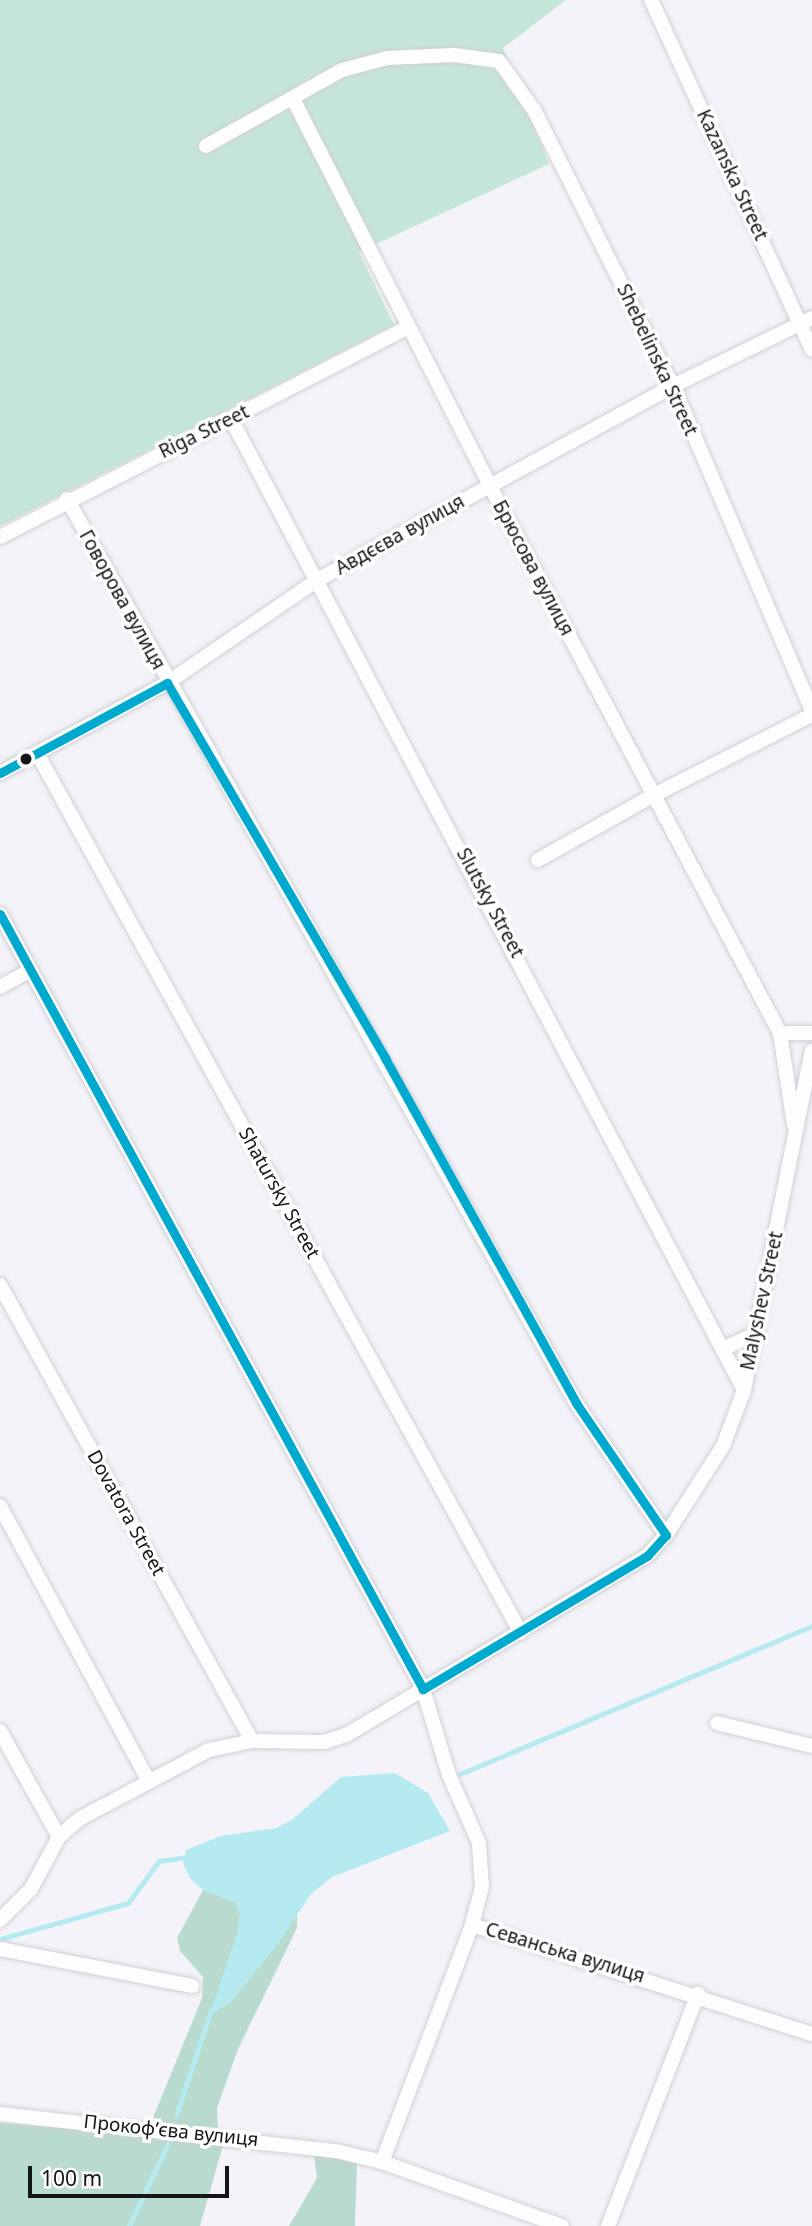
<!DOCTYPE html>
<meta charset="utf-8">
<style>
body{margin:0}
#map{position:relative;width:812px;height:2226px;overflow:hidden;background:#f3f3f9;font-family:"Noto Sans",sans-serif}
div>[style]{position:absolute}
.green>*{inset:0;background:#c6e6d9}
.forest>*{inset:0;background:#b9dace}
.water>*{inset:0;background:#b5eaf1}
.stream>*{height:4.5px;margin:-2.25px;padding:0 2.25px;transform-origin:2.25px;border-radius:2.25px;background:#b5eaf1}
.roads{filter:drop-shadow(0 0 2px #d0d0d5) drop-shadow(0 0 2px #d0d0d5)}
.street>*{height:14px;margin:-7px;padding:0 7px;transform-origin:7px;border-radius:7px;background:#fdfdfe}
.bus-1>*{height:9px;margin:-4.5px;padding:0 4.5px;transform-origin:4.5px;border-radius:4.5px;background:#00a9ce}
.dots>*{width:19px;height:19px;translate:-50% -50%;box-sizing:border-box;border:4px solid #fff;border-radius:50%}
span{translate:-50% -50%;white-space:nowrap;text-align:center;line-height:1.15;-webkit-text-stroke:7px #fff;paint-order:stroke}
.street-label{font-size:19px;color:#141518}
.scale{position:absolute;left:28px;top:2166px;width:201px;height:32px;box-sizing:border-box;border:4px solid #141518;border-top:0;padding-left:9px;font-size:21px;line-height:24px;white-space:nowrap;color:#141518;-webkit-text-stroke:5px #fff;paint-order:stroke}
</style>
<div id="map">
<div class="green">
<div style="clip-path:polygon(0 0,566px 0,503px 48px,549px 164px,359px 252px,394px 325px,0 526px)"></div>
</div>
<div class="forest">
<div style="clip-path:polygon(203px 1890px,235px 1902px,240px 1913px,238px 1931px,210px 2015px,231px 2001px,259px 1967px,297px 1911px,297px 1928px,238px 2049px,217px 2108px,218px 2130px,224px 2142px,200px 2226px,0 2226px,0 2123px,146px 2135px,202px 1998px,203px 1977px,180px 1951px,177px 1938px)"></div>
<div style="clip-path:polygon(314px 2155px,357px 2160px,355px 2226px,289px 2226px,317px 2178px)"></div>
</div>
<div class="water">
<div style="clip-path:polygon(395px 1773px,428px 1793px,450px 1831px,332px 1877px,311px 1894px,275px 1948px,231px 2001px,209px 2016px,238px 1931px,240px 1913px,235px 1902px,203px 1890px,190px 1878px,183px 1863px,186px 1850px,221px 1836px,276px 1828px,293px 1819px,341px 1777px)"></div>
</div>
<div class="stream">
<div style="left:460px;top:1774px;width:382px;rotate:-22.8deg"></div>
<div style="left:0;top:1939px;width:133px;rotate:-15.7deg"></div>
<div style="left:128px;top:1903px;width:52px;rotate:-53.6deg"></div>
<div style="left:159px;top:1861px;width:29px;rotate:-8deg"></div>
<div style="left:176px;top:2115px;width:111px;rotate:-71.6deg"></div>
<div style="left:129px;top:2226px;width:94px;rotate:-64.8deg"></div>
</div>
<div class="roads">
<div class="street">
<div style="left:651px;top:0;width:385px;rotate:65.3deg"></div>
<div style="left:293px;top:99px;width:434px;rotate:63deg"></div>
<div style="left:490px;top:486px;width:619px;rotate:62.07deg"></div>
<div style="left:780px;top:1033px;width:93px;rotate:81.3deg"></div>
<div style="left:206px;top:146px;width:156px;rotate:-29.2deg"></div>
<div style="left:342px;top:70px;width:47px;rotate:-14.9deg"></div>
<div style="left:387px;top:58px;width:67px;rotate:-2.6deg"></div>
<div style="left:454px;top:55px;width:45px;rotate:7.6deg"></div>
<div style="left:499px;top:61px;width:60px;rotate:54.5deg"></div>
<div style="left:534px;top:110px;width:309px;rotate:63.3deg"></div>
<div style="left:673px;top:386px;width:353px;rotate:66.8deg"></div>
<div style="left:231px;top:419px;width:1098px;rotate:62.15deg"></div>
<div style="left:67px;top:499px;width:1037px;rotate:60.62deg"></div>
<div style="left:576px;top:1403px;width:160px;rotate:55.7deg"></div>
<div style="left:0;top:537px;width:459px;rotate:-27.2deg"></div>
<div style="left:37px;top:753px;width:1004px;rotate:61.19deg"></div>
<div style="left:0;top:773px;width:190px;rotate:-28.3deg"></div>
<div style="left:167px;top:683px;width:184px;rotate:-34.4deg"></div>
<div style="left:319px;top:579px;width:403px;rotate:-28.6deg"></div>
<div style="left:673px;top:386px;width:155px;rotate:-26.1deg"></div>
<div style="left:538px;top:860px;width:131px;rotate:-29.3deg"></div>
<div style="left:652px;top:796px;width:179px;rotate:-26.9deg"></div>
<div style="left:0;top:914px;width:883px;rotate:61.37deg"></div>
<div style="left:423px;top:1689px;width:90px;rotate:73.2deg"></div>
<div style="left:449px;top:1775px;width:74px;rotate:66.2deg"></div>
<div style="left:479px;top:1843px;width:44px;rotate:86.1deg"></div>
<div style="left:482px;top:1887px;width:39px;rotate:105deg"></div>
<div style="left:472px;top:1925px;width:254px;rotate:110.8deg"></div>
<div style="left:0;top:987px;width:35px;rotate:-29deg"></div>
<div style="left:780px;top:1033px;width:32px"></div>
<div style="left:0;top:1285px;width:521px;rotate:61.07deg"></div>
<div style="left:725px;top:1348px;width:35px;rotate:-25deg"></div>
<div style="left:0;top:1506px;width:314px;rotate:61.6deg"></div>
<div style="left:717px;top:1723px;width:98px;rotate:13.6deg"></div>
<div style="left:0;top:1731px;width:121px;rotate:60.9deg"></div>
<div style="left:0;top:1920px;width:44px;rotate:-45deg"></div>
<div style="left:31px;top:1889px;width:59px;rotate:-61.7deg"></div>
<div style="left:59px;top:1837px;width:27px;rotate:-42deg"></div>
<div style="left:79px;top:1819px;width:147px;rotate:-28deg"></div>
<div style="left:209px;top:1750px;width:44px;rotate:-11.8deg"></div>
<div style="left:252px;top:1741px;width:72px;rotate:0.8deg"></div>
<div style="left:324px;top:1742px;width:25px;rotate:-18deg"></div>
<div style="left:348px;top:1734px;width:348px;rotate:-30.8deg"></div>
<div style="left:647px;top:1556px;width:28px;rotate:-48deg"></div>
<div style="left:666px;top:1535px;width:106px;rotate:-57.4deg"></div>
<div style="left:723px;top:1446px;width:60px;rotate:-69.4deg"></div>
<div style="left:744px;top:1390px;width:346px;rotate:-78.7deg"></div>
<div style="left:472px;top:1925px;width:357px;rotate:17.8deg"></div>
<div style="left:0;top:1949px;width:196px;rotate:10.9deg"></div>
<div style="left:0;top:2114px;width:338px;rotate:6.3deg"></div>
<div style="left:336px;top:2151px;width:47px;rotate:13.4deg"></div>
<div style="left:382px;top:2162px;width:191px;rotate:19.6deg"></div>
<div style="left:608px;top:2226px;width:249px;rotate:-68.8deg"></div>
</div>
</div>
<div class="bus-1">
<div style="left:0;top:773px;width:190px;rotate:-28.3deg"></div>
<div style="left:167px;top:683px;width:434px;rotate:59.8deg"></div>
<div style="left:385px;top:1058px;width:394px;rotate:61deg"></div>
<div style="left:576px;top:1403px;width:160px;rotate:55.7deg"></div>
<div style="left:666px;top:1535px;width:28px;rotate:132deg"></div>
<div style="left:647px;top:1556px;width:261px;rotate:149.3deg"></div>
<div style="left:423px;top:1689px;width:883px;rotate:-118.63deg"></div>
</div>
<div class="dots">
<div style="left:26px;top:759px;background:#141518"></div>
</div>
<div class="street-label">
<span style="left:732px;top:175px;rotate:65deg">Kazanska Street</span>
<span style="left:657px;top:360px;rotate:65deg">Shebelinska Street</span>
<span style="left:204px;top:432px;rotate:-26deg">Riga Street</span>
<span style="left:400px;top:535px;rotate:-29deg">Авдєєва вулиця</span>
<span style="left:533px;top:568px;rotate:62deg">Брюсова вулиця</span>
<span style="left:122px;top:600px;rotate:61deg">Говорова вулиця</span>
<span style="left:490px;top:903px;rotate:62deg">Slutsky Street</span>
<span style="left:279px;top:1193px;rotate:61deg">Shatursky Street</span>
<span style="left:762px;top:1301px;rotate:-78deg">Malyshev Street</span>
<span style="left:126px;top:1513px;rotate:61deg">Dovatora Street</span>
<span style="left:565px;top:1953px;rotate:17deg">Севанська вулиця</span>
<span style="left:171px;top:2131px;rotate:6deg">Прокоф’єва вулиця</span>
</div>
<div class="scale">100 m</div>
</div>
